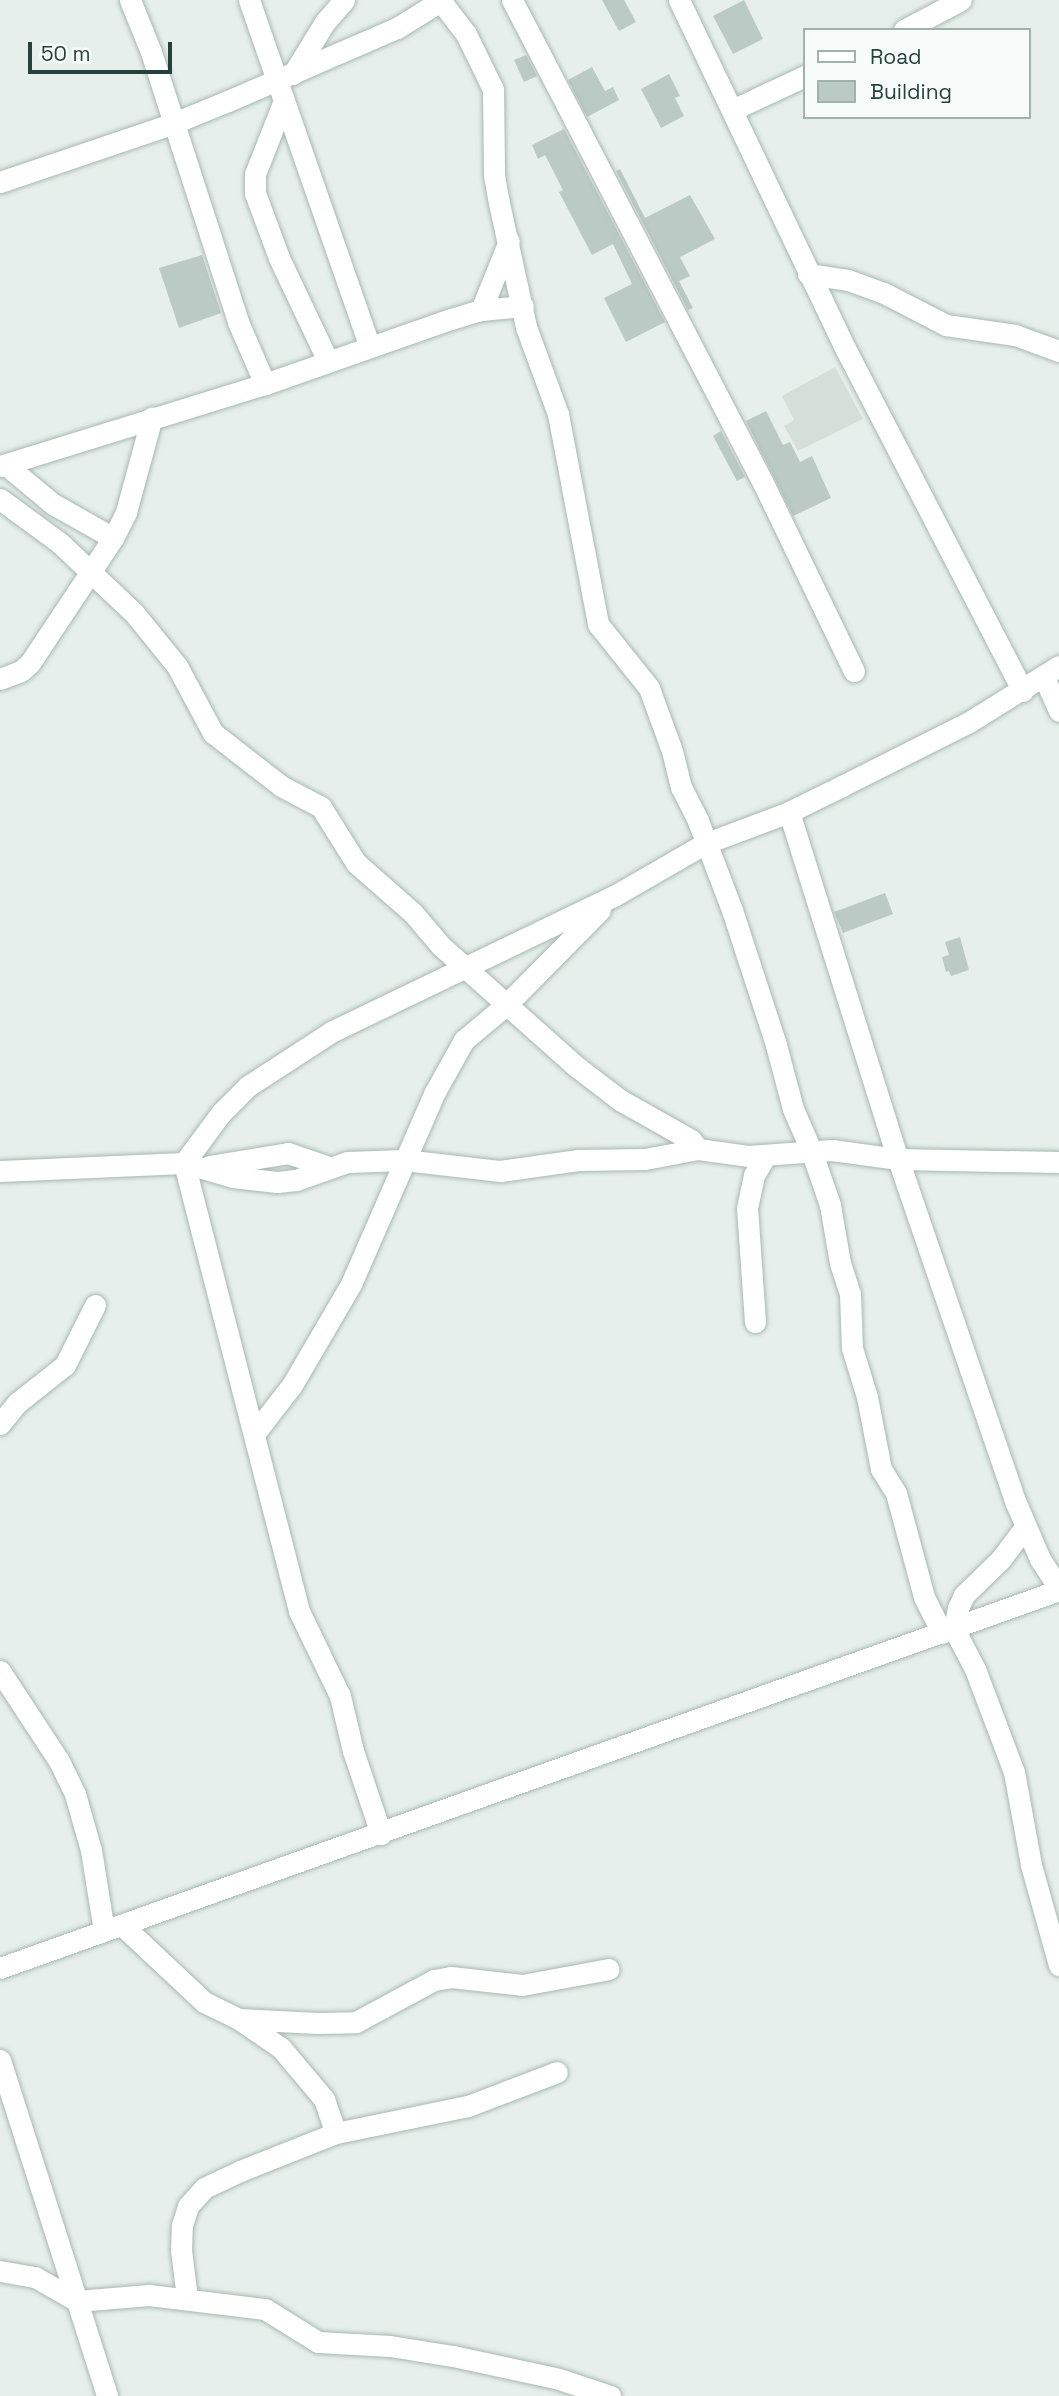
<!DOCTYPE html>
<style>
body{margin:0}
#map{position:relative;width:1059px;height:2396px;overflow:hidden;background:#e6efeb;font-family:"Space Grotesk",sans-serif}
div>[style]{position:absolute}
.built>*{inset:0;background:#d4dfda}
.building>*{inset:0;background:#bbcac4}
.roads{filter:drop-shadow(0 0 2px #a8b8b2) drop-shadow(0 0 2px #a8b8b2)}
.minor>*{height:21px;margin:-10.5px;padding:0 10.5px;transform-origin:10.5px;border-radius:10.5px;background:#fff}
span{translate:-50% -50%;white-space:nowrap;text-align:center;line-height:1.15;-webkit-text-stroke:7px #f7fbf9;paint-order:stroke}
.legend{position:absolute;left:803px;top:28px;width:228px;height:91px;box-sizing:border-box;background:#f7fbf9;border:2px solid #a3b1ad;margin:0;padding:9px 12px;list-style:none;font-size:21px;color:#24423a}
.legend li{display:flex;align-items:center;gap:14px;height:35px}
.legend b{width:35px;border:2px solid #a3b1ad}
.scale{position:absolute;left:28px;top:42px;width:144px;height:32px;box-sizing:border-box;border:4px solid #24423a;border-top:0;padding-left:9px;font-size:21px;line-height:24px;white-space:nowrap;color:#24423a;-webkit-text-stroke:5px #f7fbf9;paint-order:stroke}
</style>
<div id="map">
<div class="built">
<div style="clip-path:polygon(835px 367px,863px 419px,798px 451px,784px 426px,794px 420px,782px 396px)"></div>
</div>
<div class="building">
<div style="clip-path:polygon(602px 0,624px 0,636px 22px,619px 31px)"></div>
<div style="clip-path:polygon(744px 0,763px 39px,733px 54px,713px 16px)"></div>
<div style="clip-path:polygon(526px 55px,537px 76px,524px 82px,514px 60px)"></div>
<div style="clip-path:polygon(592px 67px,605px 91px,613px 87px,619px 100px,587px 117px,568px 80px)"></div>
<div style="clip-path:polygon(669px 74px,680px 96px,675px 98px,684px 116px,661px 128px,641px 89px)"></div>
<div style="clip-path:polygon(564px 129px,665px 322px,626px 342px,604px 298px,632px 284px,613px 244px,592px 255px,559px 192px,563px 190px,545px 155px,538px 159px,532px 145px)"></div>
<div style="clip-path:polygon(620px 169px,645px 218px,690px 195px,715px 239px,680px 257px,690px 276px,679px 281px,693px 308px,688px 310px,616px 171px)"></div>
<div style="clip-path:polygon(202px 255px,221px 313px,179px 328px,159px 268px)"></div>
<div style="clip-path:polygon(766px 411px,783px 445px,790px 442px,800px 462px,812px 456px,831px 498px,793px 516px,745px 419px,746px 421px)"></div>
<div style="clip-path:polygon(721px 431px,745px 477px,737px 481px,713px 436px)"></div>
<div style="clip-path:polygon(885px 893px,893px 914px,843px 933px,834px 912px)"></div>
<div style="clip-path:polygon(960px 937px,969px 970px,951px 976px,949px 971px,946px 972px,942px 957px,949px 955px,945px 942px)"></div>
</div>
<div class="roads">
<div class="minor">
<div style="left:130px;top:0;width:56px;rotate:68deg"></div>
<div style="left:151px;top:52px;width:284px;rotate:72.1deg"></div>
<div style="left:238px;top:322px;width:68px;rotate:66.5deg"></div>
<div style="left:249px;top:0;width:367px;rotate:70.8deg"></div>
<div style="left:440px;top:0;width:43px;rotate:52.6deg"></div>
<div style="left:466px;top:34px;width:61px;rotate:63.9deg"></div>
<div style="left:493px;top:89px;width:86px;rotate:89.3deg"></div>
<div style="left:494px;top:175px;width:28px;rotate:80deg"></div>
<div style="left:499px;top:203px;width:127px;rotate:77.7deg"></div>
<div style="left:526px;top:327px;width:93px;rotate:69.8deg"></div>
<div style="left:558px;top:414px;width:214px;rotate:79.2deg"></div>
<div style="left:598px;top:624px;width:82px;rotate:51.4deg"></div>
<div style="left:649px;top:688px;width:67px;rotate:69.9deg"></div>
<div style="left:672px;top:751px;width:37px;rotate:76deg"></div>
<div style="left:681px;top:787px;width:38px;rotate:63deg"></div>
<div style="left:698px;top:821px;width:95px;rotate:69.1deg"></div>
<div style="left:732px;top:910px;width:142px;rotate:71.9deg"></div>
<div style="left:776px;top:1045px;width:66px;rotate:75.1deg"></div>
<div style="left:793px;top:1109px;width:45px;rotate:66.3deg"></div>
<div style="left:811px;top:1150px;width:58px;rotate:70.9deg"></div>
<div style="left:830px;top:1205px;width:59px;rotate:80.2deg"></div>
<div style="left:840px;top:1263px;width:33px;rotate:72deg"></div>
<div style="left:850px;top:1294px;width:54px;rotate:87.9deg"></div>
<div style="left:852px;top:1348px;width:51px;rotate:73deg"></div>
<div style="left:867px;top:1397px;width:73px;rotate:79deg"></div>
<div style="left:881px;top:1469px;width:28px;rotate:58deg"></div>
<div style="left:896px;top:1493px;width:108px;rotate:74.9deg"></div>
<div style="left:924px;top:1597px;width:40px;rotate:63.4deg"></div>
<div style="left:512px;top:0;width:544px;rotate:62.54deg"></div>
<div style="left:763px;top:483px;width:209px;rotate:64.2deg"></div>
<div style="left:679px;top:0;width:388px;rotate:64.5deg"></div>
<div style="left:846px;top:350px;width:384px;rotate:62.6deg"></div>
<div style="left:904px;top:30px;width:64px;rotate:-27.8deg"></div>
<div style="left:293px;top:74px;width:61px;rotate:-58.4deg"></div>
<div style="left:325px;top:22px;width:29px;rotate:-49deg"></div>
<div style="left:283px;top:103px;width:76px;rotate:111.5deg"></div>
<div style="left:255px;top:174px;width:19px;rotate:90deg"></div>
<div style="left:255px;top:193px;width:69px;rotate:69.7deg"></div>
<div style="left:279px;top:258px;width:114px;rotate:64.6deg"></div>
<div style="left:732px;top:110px;width:81px;rotate:-25deg"></div>
<div style="left:0;top:182px;width:184px;rotate:-18.7deg"></div>
<div style="left:174px;top:123px;width:58px;rotate:-22.2deg"></div>
<div style="left:228px;top:101px;width:184px;rotate:-23.4deg"></div>
<div style="left:397px;top:28px;width:53px;rotate:-31.9deg"></div>
<div style="left:808px;top:274px;width:40px;rotate:8.5deg"></div>
<div style="left:848px;top:280px;width:38px;rotate:20deg"></div>
<div style="left:884px;top:293px;width:70px;rotate:27.3deg"></div>
<div style="left:946px;top:325px;width:70px;rotate:8.2deg"></div>
<div style="left:1015px;top:335px;width:47px;rotate:20deg"></div>
<div style="left:481px;top:310px;width:74px;rotate:-67.9deg"></div>
<div style="left:6px;top:465px;width:61px;rotate:39.7deg"></div>
<div style="left:53px;top:504px;width:69px;rotate:29.5deg"></div>
<div style="left:0;top:466px;width:277px;rotate:-17.2deg"></div>
<div style="left:265px;top:384px;width:197px;rotate:-19.3deg"></div>
<div style="left:451px;top:319px;width:31px;rotate:-17deg"></div>
<div style="left:481px;top:310px;width:42px;rotate:-5.4deg"></div>
<div style="left:0;top:499px;width:74px;rotate:36.3deg"></div>
<div style="left:60px;top:543px;width:102px;rotate:43.4deg"></div>
<div style="left:134px;top:613px;width:68px;rotate:50.9deg"></div>
<div style="left:177px;top:666px;width:76px;rotate:61.8deg"></div>
<div style="left:213px;top:733px;width:86px;rotate:37.9deg"></div>
<div style="left:281px;top:786px;width:45px;rotate:27.7deg"></div>
<div style="left:321px;top:807px;width:66px;rotate:58deg"></div>
<div style="left:356px;top:863px;width:76px;rotate:41.3deg"></div>
<div style="left:413px;top:913px;width:43px;rotate:49.7deg"></div>
<div style="left:441px;top:946px;width:182px;rotate:41.7deg"></div>
<div style="left:577px;top:1067px;width:54px;rotate:37.5deg"></div>
<div style="left:620px;top:1100px;width:81px;rotate:29.4deg"></div>
<div style="left:691px;top:1140px;width:11px;rotate:52deg"></div>
<div style="left:1044px;top:677px;width:37px;rotate:66deg"></div>
<div style="left:0;top:679px;width:22px;rotate:-21deg"></div>
<div style="left:21px;top:671px;width:12px;rotate:-42deg"></div>
<div style="left:30px;top:663px;width:150px;rotate:-56.4deg"></div>
<div style="left:113px;top:538px;width:29px;rotate:-63deg"></div>
<div style="left:126px;top:512px;width:98px;rotate:-74.7deg"></div>
<div style="left:789px;top:812px;width:364px;rotate:72.6deg"></div>
<div style="left:898px;top:1159px;width:364px;rotate:71.1deg"></div>
<div style="left:1016px;top:1503px;width:61px;rotate:66.8deg"></div>
<div style="left:1040px;top:1559px;width:35px;rotate:57deg"></div>
<div style="left:209px;top:1166px;width:80px;rotate:-9.3deg"></div>
<div style="left:288px;top:1153px;width:43px;rotate:18.9deg"></div>
<div style="left:0;top:1171px;width:184px;rotate:-2.5deg"></div>
<div style="left:184px;top:1163px;width:51px;rotate:15.9deg"></div>
<div style="left:233px;top:1177px;width:44px;rotate:6.5deg"></div>
<div style="left:277px;top:1182px;width:19px;rotate:-6deg"></div>
<div style="left:296px;top:1180px;width:54px;rotate:-19.4deg"></div>
<div style="left:347px;top:1162px;width:57px;rotate:-2deg"></div>
<div style="left:404px;top:1160px;width:97px;rotate:6.5deg"></div>
<div style="left:500px;top:1171px;width:79px;rotate:-8deg"></div>
<div style="left:578px;top:1160px;width:67px;rotate:-0.9deg"></div>
<div style="left:645px;top:1159px;width:54px;rotate:-10.7deg"></div>
<div style="left:698px;top:1149px;width:50px;rotate:8deg"></div>
<div style="left:748px;top:1156px;width:84px;rotate:-4.1deg"></div>
<div style="left:832px;top:1150px;width:67px;rotate:7.8deg"></div>
<div style="left:898px;top:1159px;width:161px;rotate:1.1deg"></div>
<div style="left:755px;top:1322px;width:114px;rotate:-94deg"></div>
<div style="left:747px;top:1208px;width:34px;rotate:-78deg"></div>
<div style="left:754px;top:1175px;width:23px;rotate:-59deg"></div>
<div style="left:0;top:1424px;width:27px;rotate:-51deg"></div>
<div style="left:17px;top:1403px;width:61px;rotate:-38.4deg"></div>
<div style="left:65px;top:1365px;width:67px;rotate:-63.4deg"></div>
<div style="left:254px;top:1434px;width:62px;rotate:-52.2deg"></div>
<div style="left:292px;top:1385px;width:117px;rotate:-59.7deg"></div>
<div style="left:351px;top:1284px;width:210px;rotate:-66.4deg"></div>
<div style="left:435px;top:1092px;width:60px;rotate:-60.9deg"></div>
<div style="left:464px;top:1040px;width:56px;rotate:-39.9deg"></div>
<div style="left:507px;top:1004px;width:132px;rotate:-45.3deg"></div>
<div style="left:1025px;top:1527px;width:40px;rotate:127deg"></div>
<div style="left:1001px;top:1559px;width:52px;rotate:135.8deg"></div>
<div style="left:964px;top:1595px;width:14px;rotate:115deg"></div>
<div style="left:958px;top:1608px;width:21px;rotate:101deg"></div>
<div style="left:954px;top:1629px;width:45px;rotate:62.3deg"></div>
<div style="left:975px;top:1669px;width:110px;rotate:69.3deg"></div>
<div style="left:1014px;top:1772px;width:95px;rotate:79.6deg"></div>
<div style="left:1031px;top:1865px;width:104px;rotate:74.4deg"></div>
<div style="left:0;top:1671px;width:108px;rotate:56.8deg"></div>
<div style="left:59px;top:1761px;width:37px;rotate:64deg"></div>
<div style="left:75px;top:1794px;width:58px;rotate:74.1deg"></div>
<div style="left:91px;top:1850px;width:82px;rotate:80.9deg"></div>
<div style="left:381px;top:1834px;width:88px;rotate:-108.6deg"></div>
<div style="left:353px;top:1751px;width:57px;rotate:-103.3deg"></div>
<div style="left:340px;top:1696px;width:94px;rotate:-115.8deg"></div>
<div style="left:299px;top:1611px;width:463px;rotate:-104.4deg"></div>
<div style="left:184px;top:1163px;width:62px;rotate:-53.5deg"></div>
<div style="left:221px;top:1113px;width:38px;rotate:-45deg"></div>
<div style="left:248px;top:1086px;width:99px;rotate:-33deg"></div>
<div style="left:331px;top:1032px;width:314px;rotate:-25.7deg"></div>
<div style="left:614px;top:896px;width:104px;rotate:-30deg"></div>
<div style="left:704px;top:844px;width:91px;rotate:-20.6deg"></div>
<div style="left:789px;top:812px;width:59px;rotate:-26.1deg"></div>
<div style="left:842px;top:786px;width:142px;rotate:-26.7deg"></div>
<div style="left:969px;top:722px;width:106px;rotate:-31.9deg"></div>
<div style="left:122px;top:1925px;width:112px;rotate:43.2deg"></div>
<div style="left:204px;top:2002px;width:39px;rotate:26deg"></div>
<div style="left:239px;top:2019px;width:51px;rotate:34.6deg"></div>
<div style="left:281px;top:2048px;width:67px;rotate:49.9deg"></div>
<div style="left:324px;top:2099px;width:36px;rotate:71deg"></div>
<div style="left:0;top:1968px;width:1124px;rotate:-19.64deg"></div>
<div style="left:239px;top:2019px;width:78px;rotate:2.9deg"></div>
<div style="left:317px;top:2023px;width:39px;rotate:-1deg"></div>
<div style="left:356px;top:2022px;width:89px;rotate:-28.3deg"></div>
<div style="left:434px;top:1980px;width:17px;rotate:-10deg"></div>
<div style="left:451px;top:1977px;width:71px;rotate:6.4deg"></div>
<div style="left:522px;top:1985px;width:88px;rotate:-10.4deg"></div>
<div style="left:0;top:2060px;width:353px;rotate:72.3deg"></div>
<div style="left:0;top:2271px;width:36px;rotate:10deg"></div>
<div style="left:35px;top:2277px;width:48px;rotate:29.7deg"></div>
<div style="left:77px;top:2301px;width:72px;rotate:-4.8deg"></div>
<div style="left:149px;top:2295px;width:117px;rotate:6.9deg"></div>
<div style="left:265px;top:2309px;width:62px;rotate:31.9deg"></div>
<div style="left:318px;top:2342px;width:72px;rotate:3.2deg"></div>
<div style="left:390px;top:2346px;width:64px;rotate:9deg"></div>
<div style="left:453px;top:2356px;width:108px;rotate:12.2deg"></div>
<div style="left:559px;top:2379px;width:54px;rotate:18.4deg"></div>
<div style="left:187px;top:2298px;width:48px;rotate:-97.1deg"></div>
<div style="left:181px;top:2250px;width:25px;rotate:-88deg"></div>
<div style="left:182px;top:2225px;width:20px;rotate:-72deg"></div>
<div style="left:188px;top:2206px;width:24px;rotate:-48deg"></div>
<div style="left:204px;top:2188px;width:40px;rotate:-25deg"></div>
<div style="left:240px;top:2171px;width:103px;rotate:-21.6deg"></div>
<div style="left:336px;top:2133px;width:135px;rotate:-11.6deg"></div>
<div style="left:468px;top:2106px;width:95px;rotate:-20.9deg"></div>
</div>
</div>
<ul class="legend">
<li><b style="height:9px;background:#fff"></b>Road</li>
<li><b style="height:19px;background:#bbcac4"></b>Building</li>
</ul>
<div class="scale">50 m</div>
</div>
